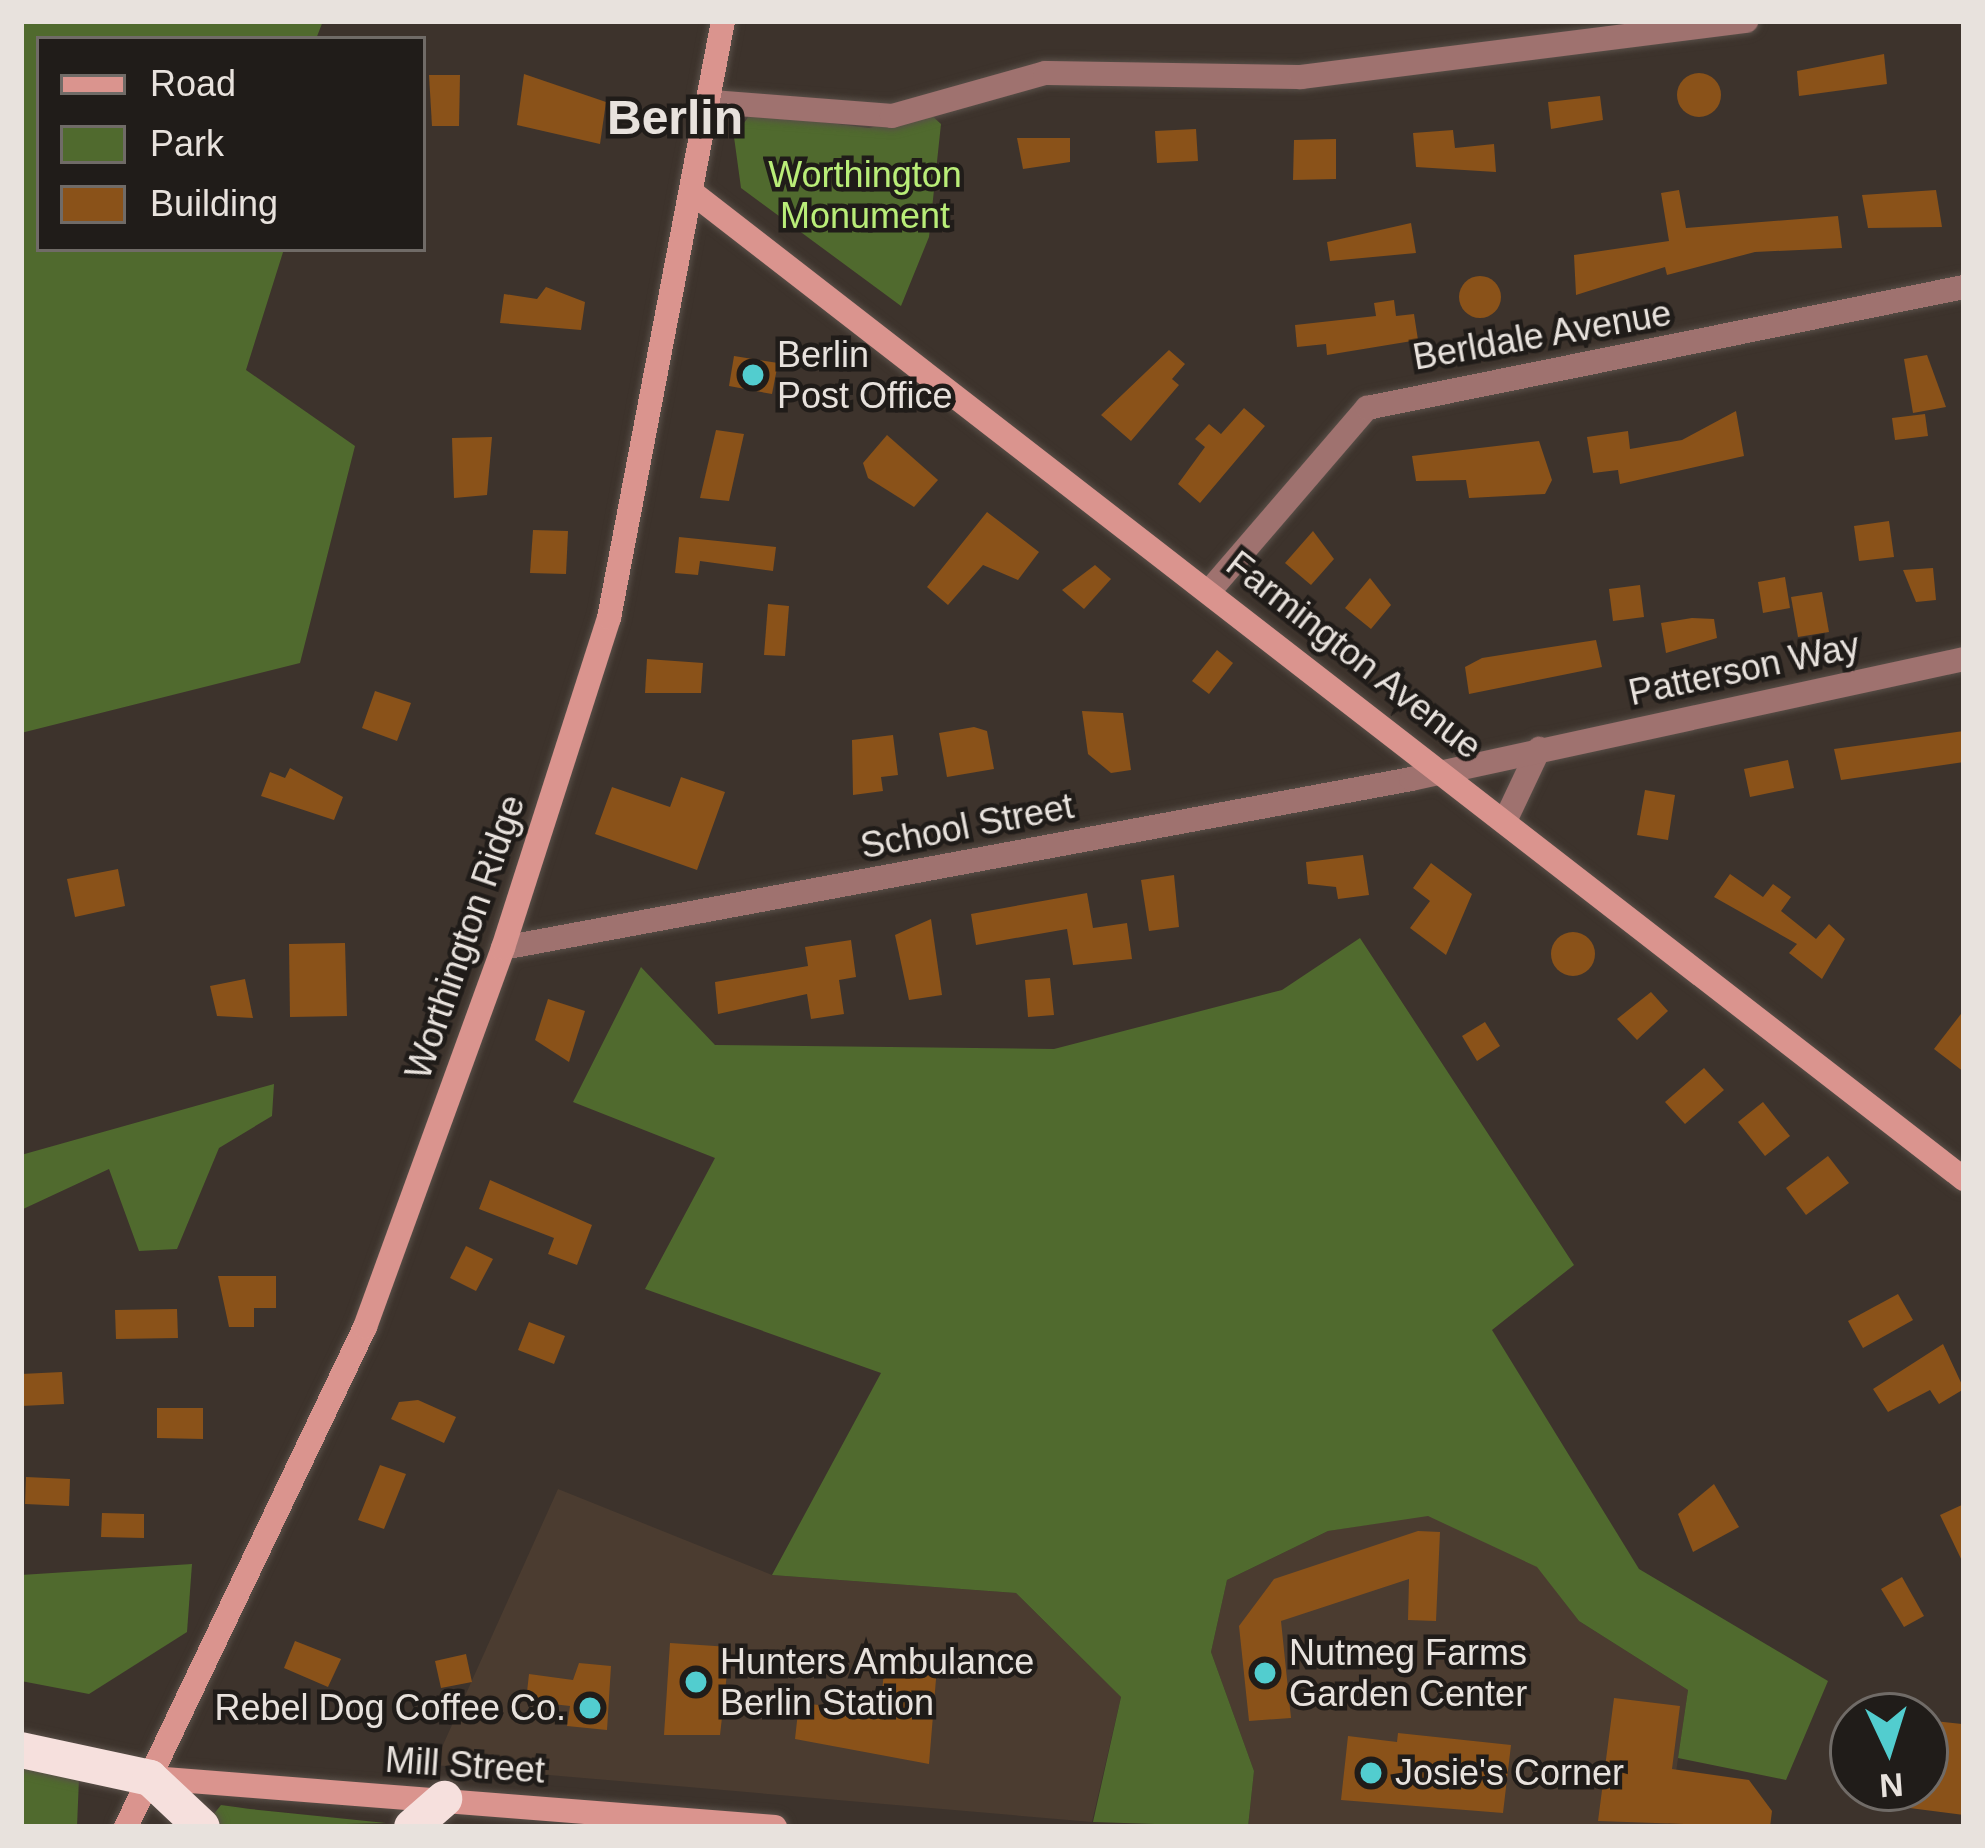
<!DOCTYPE html>
<style>
body{margin:0}
#map{position:relative;width:1985px;height:1848px;overflow:hidden;background:#3d332c;font-family:Arial,sans-serif}
div>[style]{position:absolute}
.built>*{inset:0;background:#4b3c30}
.green>*{inset:0;background:#506a2e}
.building>*{inset:0;background:#8a5219}
.round{border-radius:50%}
.roads{filter:drop-shadow(0 0 3px #584f48) drop-shadow(0 0 3px #584f48)}
.street>*{height:24px;margin:-12px;padding:0 12px;transform-origin:12px;border-radius:12px;background:#9f726f}
.secondary>*{height:24px;margin:-12px;padding:0 12px;transform-origin:12px;border-radius:12px;background:#da948e}
.highway>*{height:36px;margin:-18px;padding:0 18px;transform-origin:18px;border-radius:18px;background:#f6e0dd}
.dots>*{width:33px;height:33px;translate:-50% -50%;box-sizing:border-box;border:6px solid #201c19;border-radius:50%}
span{translate:-50% -50%;white-space:nowrap;text-align:center;line-height:1.15;-webkit-text-stroke:9px #201c19;paint-order:stroke}
.park-label{font-size:36px;color:#b9ed78}
.street-label{font-size:36px;color:#e8e2dd}
.poi-label{font-size:36px;color:#e8e2dd}
.left{translate:0 -50%;text-align:left}
.right{translate:-100% -50%;text-align:right}
.district-label{font-size:48px;color:#e8e2dd;font-weight:700}
.frame{position:absolute;inset:0;border:24px solid #e8e2dd;pointer-events:none}
.legend{position:absolute;left:36px;top:36px;width:390px;height:216px;box-sizing:border-box;background:#201c19;border:3px solid #706b67;margin:0;padding:15px 21px;list-style:none;font-size:36px;color:#e8e2dd}
.legend li{display:flex;align-items:center;gap:24px;height:60px}
.legend b{width:60px;border:3px solid #706b67}
.north{position:absolute;left:1829px;top:1692px;width:120px;height:120px;box-sizing:border-box;background:#201c19;border:3px solid #706b67;border-radius:50%;rotate:176deg;font-size:33px;font-weight:700;line-height:48px;text-align:center;color:#e8e2dd}
.north::after{content:'';display:block;margin:auto;width:42px;height:54px;background:#52cdcf;clip-path:polygon(50% 0,100% 100%,50% 72%,0 100%)}
</style>
<div id="map">
<div class="built">
<div style="clip-path:polygon(558px 1489px,772px 1575px,1016px 1593px,1121px 1697px,1092px 1822px,434px 1765px)"></div>
<div style="clip-path:polygon(1428px 1515px,1538px 1567px,1579px 1621px,1688px 1690px,1668px 1827px,1248px 1827px,1254px 1771px,1211px 1652px,1227px 1580px,1328px 1531px)"></div>
</div>
<div class="green">
<div style="clip-path:polygon(21px 21px,323px 21px,316px 39px,39px 39px,39px 249px,284px 249px,246px 370px,355px 446px,300px 663px,21px 733px)"></div>
<div style="clip-path:polygon(751px 113px,869px 128px,930px 114px,941px 124px,929px 237px,901px 306px,741px 188px,734px 137px)"></div>
<div style="clip-path:polygon(1360px 938px,1574px 1265px,1492px 1330px,1639px 1569px,1828px 1681px,1786px 1780px,1678px 1758px,1688px 1690px,1579px 1621px,1537px 1567px,1428px 1516px,1328px 1531px,1227px 1580px,1211px 1652px,1254px 1771px,1248px 1827px,1093px 1822px,1121px 1697px,1016px 1593px,772px 1575px,881px 1373px,645px 1289px,715px 1158px,573px 1102px,641px 967px,715px 1045px,1054px 1049px,1282px 990px)"></div>
<div style="clip-path:polygon(274px 1084px,272px 1116px,219px 1148px,177px 1249px,139px 1251px,109px 1169px,21px 1210px,21px 1155px)"></div>
<div style="clip-path:polygon(192px 1564px,187px 1632px,89px 1694px,21px 1681px,21px 1575px)"></div>
<div style="clip-path:polygon(21px 1762px,79px 1778px,77px 1827px,21px 1827px)"></div>
<div style="clip-path:polygon(221px 1805px,250px 1809px,386px 1823px,223px 1827px,213px 1815px)"></div>
</div>
<div class="building">
<div style="clip-path:polygon(1884px 54px,1887px 84px,1799px 96px,1797px 71px)"></div>
<div class="round" style="left:1677px;top:73px;width:44px;height:44px"></div>
<div style="clip-path:polygon(524px 74px,606px 102px,600px 144px,517px 125px)"></div>
<div style="clip-path:polygon(429px 75px,460px 75px,459px 126px,432px 126px)"></div>
<div style="clip-path:polygon(1600px 96px,1603px 120px,1551px 129px,1548px 102px)"></div>
<div style="clip-path:polygon(1196px 129px,1198px 161px,1157px 163px,1155px 131px)"></div>
<div style="clip-path:polygon(1453px 130px,1455px 148px,1494px 144px,1496px 172px,1416px 167px,1413px 133px)"></div>
<div style="clip-path:polygon(1017px 138px,1070px 138px,1070px 162px,1023px 169px)"></div>
<div style="clip-path:polygon(1336px 139px,1336px 179px,1293px 180px,1294px 140px)"></div>
<div style="clip-path:polygon(1679px 190px,1686px 228px,1838px 216px,1842px 248px,1755px 252px,1667px 275px,1665px 267px,1576px 295px,1574px 255px,1669px 241px,1661px 193px)"></div>
<div style="clip-path:polygon(1936px 190px,1942px 227px,1868px 228px,1862px 195px)"></div>
<div style="clip-path:polygon(1411px 223px,1416px 253px,1330px 261px,1327px 242px)"></div>
<div class="round" style="left:1459px;top:276px;width:42px;height:42px"></div>
<div style="clip-path:polygon(546px 287px,585px 302px,581px 330px,500px 323px,504px 294px,537px 299px)"></div>
<div style="clip-path:polygon(1394px 300px,1396px 316px,1414px 314px,1418px 340px,1327px 355px,1326px 344px,1297px 347px,1295px 325px,1376px 316px,1374px 303px)"></div>
<div style="clip-path:polygon(1169px 350px,1185px 364px,1172px 379px,1179px 385px,1131px 441px,1101px 415px)"></div>
<div style="clip-path:polygon(1927px 355px,1946px 407px,1913px 413px,1904px 359px)"></div>
<div style="clip-path:polygon(734px 356px,778px 363px,772px 394px,729px 386px)"></div>
<div style="clip-path:polygon(1244px 408px,1265px 426px,1200px 503px,1178px 484px,1205px 447px,1195px 439px,1209px 424px,1221px 434px)"></div>
<div style="clip-path:polygon(1736px 411px,1744px 456px,1620px 484px,1618px 470px,1593px 473px,1587px 437px,1628px 431px,1630px 449px,1682px 440px)"></div>
<div style="clip-path:polygon(1925px 414px,1928px 436px,1895px 440px,1892px 418px)"></div>
<div style="clip-path:polygon(716px 430px,744px 434px,729px 501px,700px 498px)"></div>
<div style="clip-path:polygon(887px 435px,938px 480px,914px 507px,868px 478px,863px 463px)"></div>
<div style="clip-path:polygon(492px 437px,487px 495px,454px 498px,452px 438px)"></div>
<div style="clip-path:polygon(1539px 441px,1552px 480px,1545px 494px,1469px 498px,1466px 480px,1416px 481px,1412px 456px)"></div>
<div style="clip-path:polygon(987px 512px,1039px 552px,1018px 580px,983px 565px,948px 605px,927px 587px)"></div>
<div style="clip-path:polygon(1889px 521px,1894px 557px,1859px 561px,1854px 526px)"></div>
<div style="clip-path:polygon(533px 530px,568px 531px,566px 574px,530px 573px)"></div>
<div style="clip-path:polygon(1313px 531px,1334px 559px,1311px 585px,1285px 563px)"></div>
<div style="clip-path:polygon(679px 537px,776px 547px,773px 571px,700px 561px,698px 575px,675px 573px)"></div>
<div style="clip-path:polygon(1095px 565px,1111px 579px,1084px 609px,1062px 590px)"></div>
<div style="clip-path:polygon(1933px 568px,1936px 600px,1916px 602px,1903px 570px)"></div>
<div style="clip-path:polygon(1785px 577px,1790px 608px,1763px 613px,1758px 582px)"></div>
<div style="clip-path:polygon(1370px 578px,1391px 605px,1371px 629px,1345px 608px)"></div>
<div style="clip-path:polygon(1640px 585px,1644px 617px,1613px 621px,1609px 589px)"></div>
<div style="clip-path:polygon(1822px 592px,1829px 632px,1798px 637px,1791px 597px)"></div>
<div style="clip-path:polygon(768px 604px,789px 606px,785px 656px,764px 655px)"></div>
<div style="clip-path:polygon(1692px 618px,1714px 619px,1717px 638px,1666px 653px,1661px 623px)"></div>
<div style="clip-path:polygon(1596px 640px,1602px 667px,1469px 694px,1465px 667px,1482px 658px)"></div>
<div style="clip-path:polygon(1217px 650px,1233px 663px,1209px 694px,1192px 681px)"></div>
<div style="clip-path:polygon(647px 659px,703px 663px,701px 693px,645px 693px)"></div>
<div style="clip-path:polygon(375px 691px,411px 703px,397px 741px,362px 728px)"></div>
<div style="clip-path:polygon(1082px 711px,1123px 713px,1131px 770px,1111px 773px,1088px 754px)"></div>
<div style="clip-path:polygon(974px 727px,987px 731px,994px 769px,947px 777px,939px 733px)"></div>
<div style="clip-path:polygon(1964px 731px,1964px 762px,1841px 780px,1834px 749px)"></div>
<div style="clip-path:polygon(893px 735px,898px 775px,881px 777px,883px 791px,853px 795px,852px 740px)"></div>
<div style="clip-path:polygon(1788px 760px,1794px 788px,1750px 797px,1744px 769px)"></div>
<div style="clip-path:polygon(290px 768px,343px 797px,334px 820px,261px 796px,270px 772px,285px 778px)"></div>
<div style="clip-path:polygon(681px 777px,725px 792px,697px 870px,595px 834px,612px 787px,670px 807px)"></div>
<div style="clip-path:polygon(1645px 790px,1675px 795px,1668px 840px,1637px 835px)"></div>
<div style="clip-path:polygon(1363px 855px,1369px 895px,1338px 899px,1336px 887px,1308px 884px,1306px 862px)"></div>
<div style="clip-path:polygon(1431px 863px,1472px 894px,1446px 955px,1410px 928px,1430px 901px,1413px 888px)"></div>
<div style="clip-path:polygon(118px 869px,125px 906px,75px 917px,67px 879px)"></div>
<div style="clip-path:polygon(1730px 874px,1763px 897px,1773px 884px,1791px 897px,1781px 911px,1816px 939px,1829px 924px,1845px 939px,1822px 979px,1789px 953px,1797px 944px,1714px 897px)"></div>
<div style="clip-path:polygon(1174px 875px,1179px 927px,1149px 931px,1141px 880px)"></div>
<div style="clip-path:polygon(1087px 893px,1093px 928px,1127px 923px,1132px 959px,1073px 965px,1067px 929px,976px 945px,971px 914px)"></div>
<div style="clip-path:polygon(931px 919px,942px 995px,909px 1000px,895px 935px)"></div>
<div class="round" style="left:1551px;top:932px;width:44px;height:44px"></div>
<div style="clip-path:polygon(851px 940px,856px 977px,839px 980px,844px 1014px,811px 1019px,807px 994px,718px 1014px,715px 982px,808px 966px,805px 947px)"></div>
<div style="clip-path:polygon(345px 943px,347px 1016px,290px 1017px,289px 944px)"></div>
<div style="clip-path:polygon(1050px 978px,1054px 1015px,1028px 1017px,1025px 980px)"></div>
<div style="clip-path:polygon(245px 979px,253px 1018px,217px 1016px,210px 986px)"></div>
<div style="clip-path:polygon(1651px 992px,1668px 1011px,1637px 1040px,1617px 1019px)"></div>
<div style="clip-path:polygon(548px 999px,585px 1011px,569px 1062px,535px 1040px)"></div>
<div style="clip-path:polygon(1964px 1010px,1964px 1072px,1934px 1049px)"></div>
<div style="clip-path:polygon(1485px 1022px,1500px 1046px,1477px 1061px,1462px 1036px)"></div>
<div style="clip-path:polygon(1704px 1068px,1724px 1090px,1685px 1124px,1665px 1102px)"></div>
<div style="clip-path:polygon(1763px 1102px,1790px 1136px,1765px 1156px,1738px 1122px)"></div>
<div style="clip-path:polygon(1828px 1156px,1849px 1183px,1806px 1215px,1786px 1188px)"></div>
<div style="clip-path:polygon(490px 1180px,592px 1225px,577px 1265px,548px 1254px,554px 1238px,479px 1209px)"></div>
<div style="clip-path:polygon(466px 1246px,493px 1259px,476px 1291px,450px 1278px)"></div>
<div style="clip-path:polygon(218px 1276px,276px 1276px,276px 1308px,254px 1308px,254px 1327px,229px 1327px)"></div>
<div style="clip-path:polygon(1898px 1294px,1913px 1320px,1863px 1348px,1848px 1321px)"></div>
<div style="clip-path:polygon(177px 1309px,178px 1338px,116px 1339px,115px 1310px)"></div>
<div style="clip-path:polygon(529px 1322px,565px 1336px,554px 1364px,518px 1350px)"></div>
<div style="clip-path:polygon(1943px 1344px,1964px 1389px,1939px 1404px,1930px 1390px,1888px 1412px,1873px 1389px)"></div>
<div style="clip-path:polygon(62px 1372px,64px 1404px,21px 1406px,21px 1374px)"></div>
<div style="clip-path:polygon(418px 1400px,456px 1417px,444px 1443px,391px 1419px,399px 1402px)"></div>
<div style="clip-path:polygon(157px 1408px,203px 1408px,203px 1439px,157px 1438px)"></div>
<div style="clip-path:polygon(380px 1465px,406px 1474px,384px 1529px,358px 1520px)"></div>
<div style="clip-path:polygon(26px 1477px,70px 1479px,69px 1506px,25px 1504px)"></div>
<div style="clip-path:polygon(1714px 1484px,1739px 1527px,1693px 1552px,1678px 1514px)"></div>
<div style="clip-path:polygon(1964px 1504px,1964px 1565px,1940px 1515px)"></div>
<div style="clip-path:polygon(102px 1513px,144px 1514px,144px 1538px,101px 1537px)"></div>
<div style="clip-path:polygon(1418px 1531px,1440px 1532px,1436px 1621px,1408px 1620px,1409px 1579px,1281px 1621px,1291px 1718px,1249px 1721px,1239px 1626px,1274px 1579px)"></div>
<div style="clip-path:polygon(1902px 1577px,1924px 1616px,1904px 1627px,1881px 1589px)"></div>
<div style="clip-path:polygon(295px 1641px,341px 1659px,328px 1687px,284px 1668px)"></div>
<div style="clip-path:polygon(670px 1643px,730px 1647px,720px 1735px,664px 1735px)"></div>
<div style="clip-path:polygon(466px 1654px,472px 1682px,441px 1688px,435px 1661px)"></div>
<div style="clip-path:polygon(885px 1662px,937px 1667px,929px 1764px,795px 1739px,799px 1703px,880px 1711px)"></div>
<div style="clip-path:polygon(579px 1663px,611px 1666px,607px 1730px,567px 1726px,570px 1706px,526px 1701px,529px 1674px,573px 1680px)"></div>
<div style="clip-path:polygon(1614px 1698px,1680px 1706px,1672px 1769px,1749px 1780px,1772px 1811px,1770px 1827px,1598px 1821px)"></div>
<div style="clip-path:polygon(1925px 1720px,1962px 1724px,1964px 1815px,1855px 1801px,1856px 1788px,1925px 1788px)"></div>
<div style="clip-path:polygon(1398px 1733px,1511px 1745px,1503px 1813px,1341px 1800px,1348px 1736px,1397px 1742px)"></div>
</div>
<div class="roads">
<div class="street">
<div style="left:712px;top:102px;width:181px;rotate:4.4deg"></div>
<div style="left:892px;top:116px;width:159px;rotate:-15.7deg"></div>
<div style="left:1045px;top:73px;width:256px;rotate:0.9deg"></div>
<div style="left:1301px;top:77px;width:449px;rotate:-7.2deg"></div>
<div style="left:1212px;top:588px;width:238px;rotate:-49.3deg"></div>
<div style="left:1367px;top:408px;width:609px;rotate:-11.46deg"></div>
<div style="left:1505px;top:821px;width:80px;rotate:-64.7deg"></div>
<div style="left:503px;top:948px;width:924px;rotate:-10.54deg"></div>
<div style="left:1411px;top:779px;width:566px;rotate:-12.24deg"></div>
</div>
<div class="secondary">
<div style="left:694px;top:194px;width:1607px;rotate:37.8deg"></div>
<div style="left:152px;top:1778px;width:625px;rotate:4.5deg"></div>
<div style="left:126px;top:1827px;width:554px;rotate:-64.45deg"></div>
<div style="left:365px;top:1327px;width:403px;rotate:-70deg"></div>
<div style="left:503px;top:948px;width:347px;rotate:-72.2deg"></div>
<div style="left:609px;top:618px;width:608px;rotate:-79.19deg"></div>
</div>
<div class="highway">
<div style="left:21px;top:1750px;width:132px;rotate:12.2deg"></div>
<div style="left:150px;top:1778px;width:71px;rotate:43.3deg"></div>
<div style="left:412px;top:1827px;width:43px;rotate:-41.2deg"></div>
</div>
</div>
<div class="dots">
<div style="left:753px;top:375px;background:#52cdcf"></div>
<div style="left:1265px;top:1673px;background:#52cdcf"></div>
<div style="left:696px;top:1682px;background:#52cdcf"></div>
<div style="left:590px;top:1708px;background:#52cdcf"></div>
<div style="left:1371px;top:1773px;background:#52cdcf"></div>
</div>
<div class="park-label">
<span style="left:865px;top:195px">Worthington<br>Monument</span>
</div>
<div class="street-label">
<span style="left:1542px;top:335px;rotate:-10deg">Berldale Avenue</span>
<span style="left:1354px;top:655px;rotate:38deg">Farmington Avenue</span>
<span style="left:1744px;top:669px;rotate:-12deg">Patterson Way</span>
<span style="left:967px;top:826px;rotate:-11deg">School Street</span>
<span style="left:465px;top:937px;rotate:-71deg">Worthington Ridge</span>
<span style="left:465px;top:1765px;rotate:4deg">Mill Street</span>
</div>
<div class="poi-label">
<span class="left" style="left:777px;top:375px">Berlin<br>Post Office</span>
<span class="left" style="left:1289px;top:1673px">Nutmeg Farms<br>Garden Center</span>
<span class="left" style="left:720px;top:1682px">Hunters Ambulance<br>Berlin Station</span>
<span class="right" style="left:566px;top:1708px">Rebel Dog Coffee Co.</span>
<span class="left" style="left:1395px;top:1773px">Josie's Corner</span>
</div>
<div class="district-label">
<span style="left:675px;top:118px">Berlin</span>
</div>
<div class="frame"></div>
<ul class="legend">
<li><b style="height:15px;background:#da948e"></b>Road</li>
<li><b style="height:33px;background:#506a2e"></b>Park</li>
<li><b style="height:33px;background:#8a5219"></b>Building</li>
</ul>
<div class="north">N</div>
</div>
